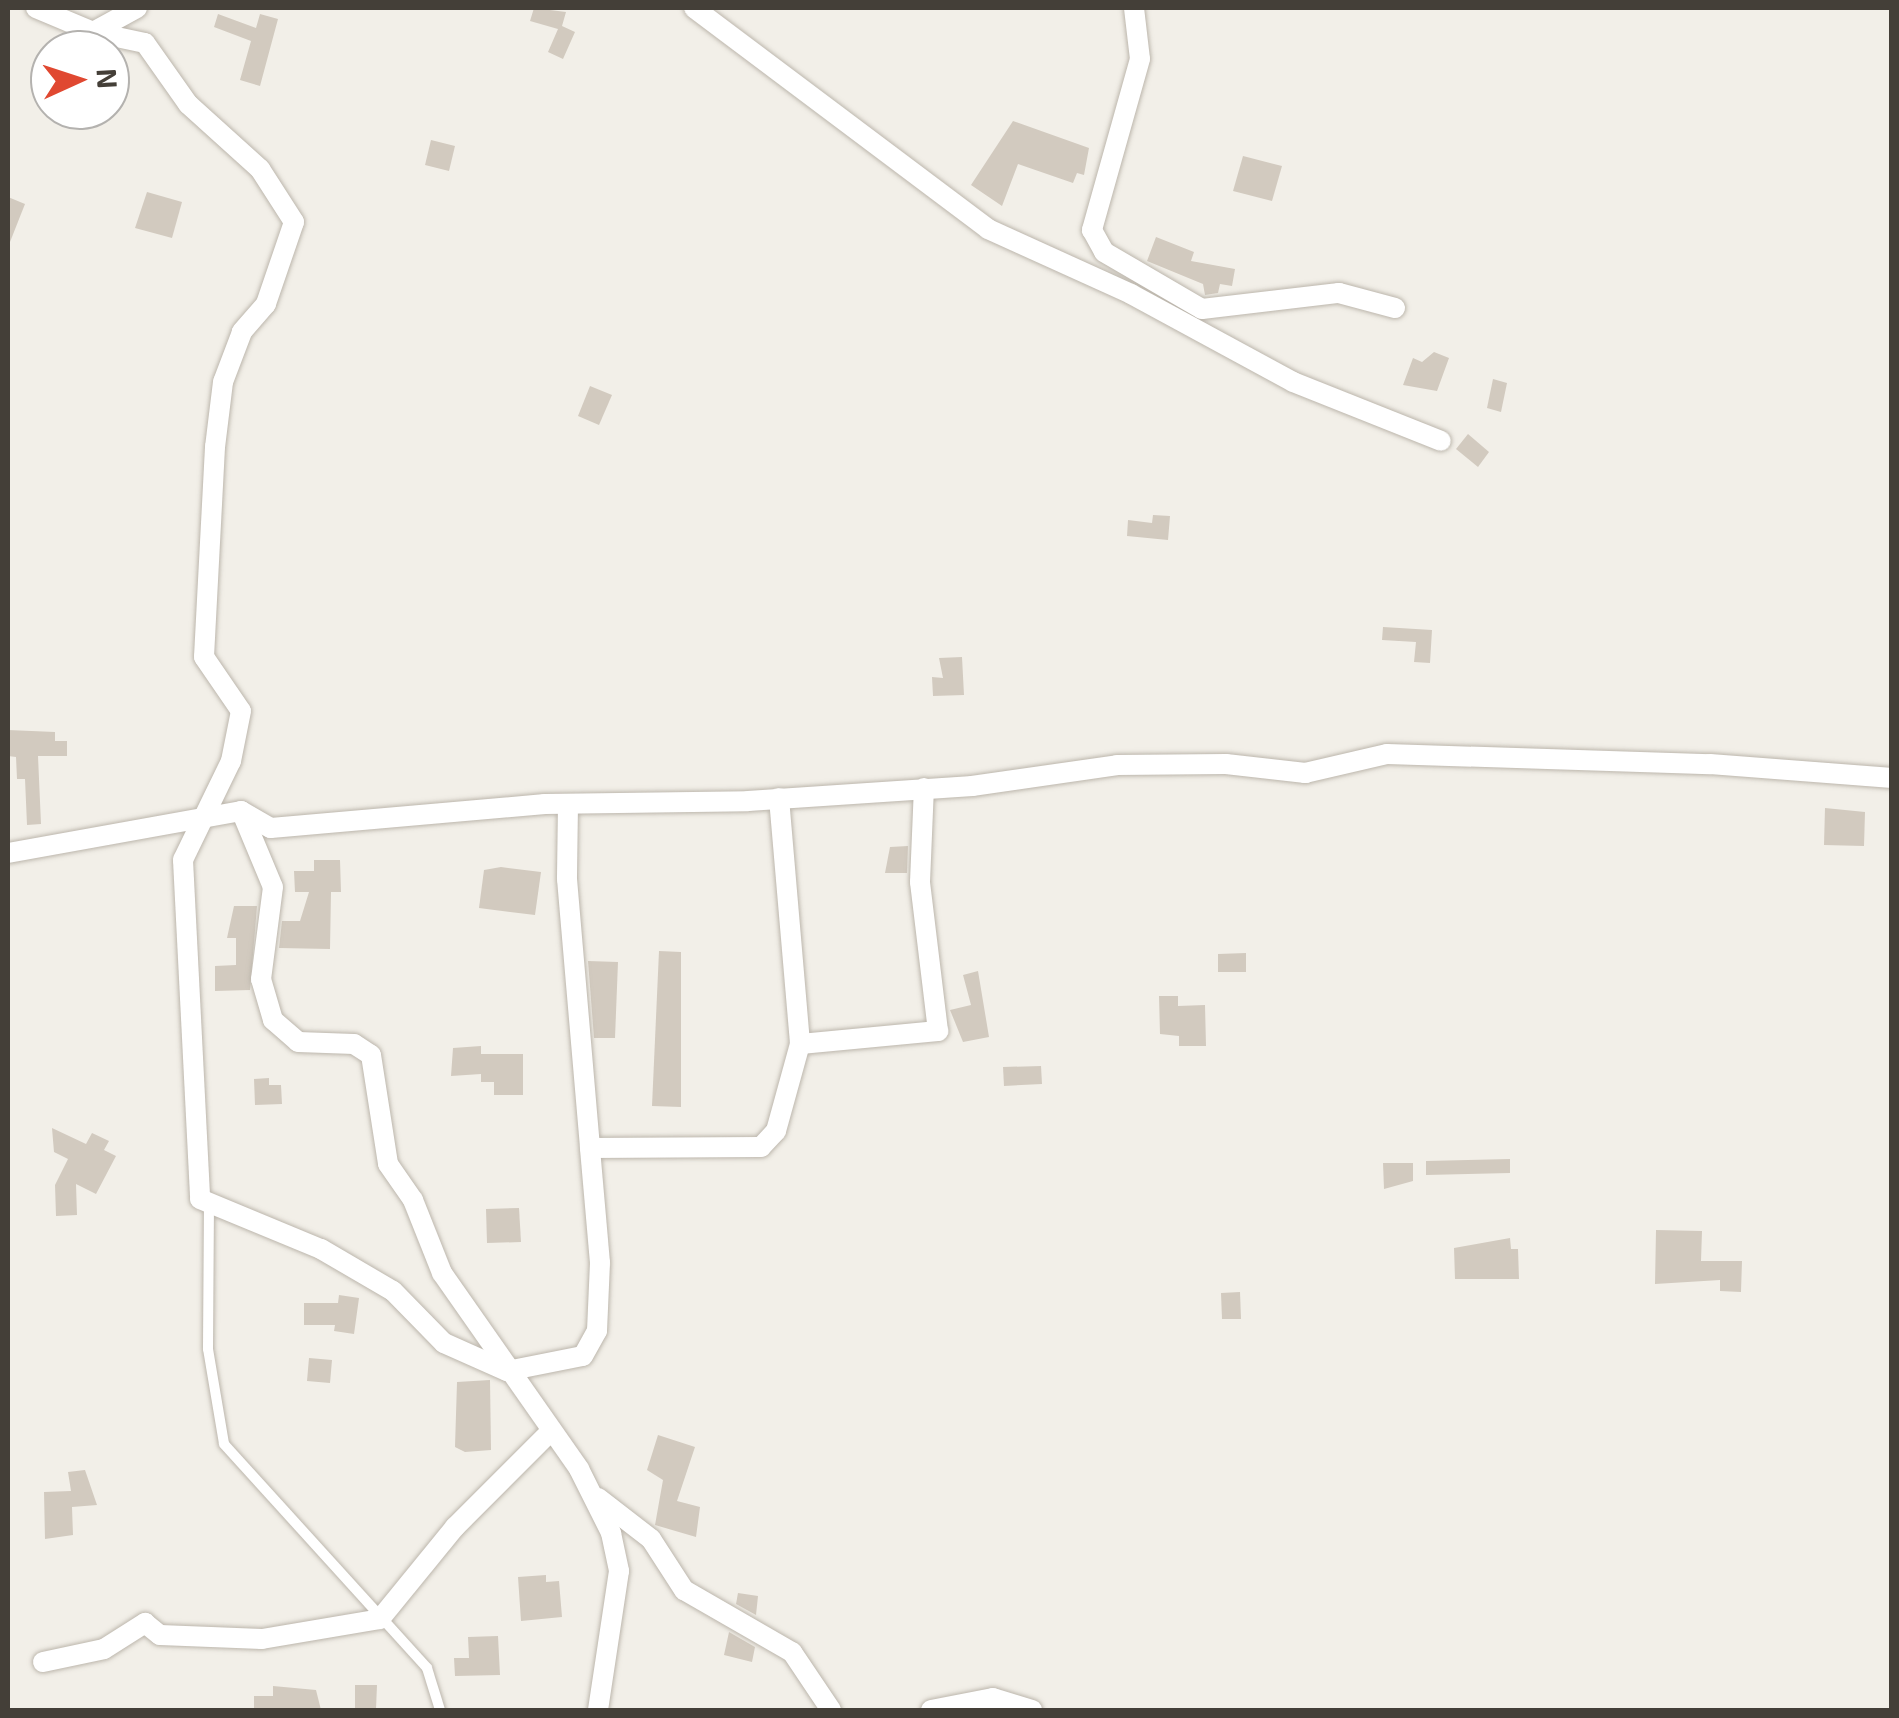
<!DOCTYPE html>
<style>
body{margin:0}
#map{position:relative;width:1899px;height:1718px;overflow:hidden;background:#f2efe8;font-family:"Exo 2",sans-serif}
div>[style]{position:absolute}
.building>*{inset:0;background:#d2cabf}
.roads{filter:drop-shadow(0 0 2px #bcb6ac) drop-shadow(0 0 2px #bcb6ac)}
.lane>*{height:10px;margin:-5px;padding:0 5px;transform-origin:5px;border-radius:5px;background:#fff}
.street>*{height:20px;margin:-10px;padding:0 10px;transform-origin:10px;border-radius:10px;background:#fff}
span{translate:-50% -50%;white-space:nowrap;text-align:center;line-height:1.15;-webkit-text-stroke:9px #fff;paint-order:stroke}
.frame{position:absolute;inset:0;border:10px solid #443f38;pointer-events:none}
.north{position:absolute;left:30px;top:30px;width:100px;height:100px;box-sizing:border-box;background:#fff;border:2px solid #b4b2af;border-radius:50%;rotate:87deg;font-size:28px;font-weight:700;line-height:40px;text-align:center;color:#443f38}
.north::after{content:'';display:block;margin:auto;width:35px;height:45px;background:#e04831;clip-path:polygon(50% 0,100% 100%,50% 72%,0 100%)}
</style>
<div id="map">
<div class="building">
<div style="clip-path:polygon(534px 8px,566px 12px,562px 26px,575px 32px,563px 59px,548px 52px,558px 29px,530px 21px)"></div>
<div style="clip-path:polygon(218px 14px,256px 28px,260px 14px,278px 19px,260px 86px,240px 80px,251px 41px,214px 27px)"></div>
<div style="clip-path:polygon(1013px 121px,1089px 148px,1084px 175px,1077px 173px,1073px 183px,1018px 164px,1002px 206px,971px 185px)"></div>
<div style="clip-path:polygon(431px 140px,455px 146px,449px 171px,425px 165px)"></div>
<div style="clip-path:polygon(1243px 156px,1282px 166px,1272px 201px,1233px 191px)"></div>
<div style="clip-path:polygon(147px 192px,182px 202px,172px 238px,135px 228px)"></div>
<div style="clip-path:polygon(8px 197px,25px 204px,8px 247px)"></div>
<div style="clip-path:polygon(1156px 237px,1194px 252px,1191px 261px,1235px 269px,1232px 286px,1220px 284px,1218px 293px,1205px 295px,1203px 284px,1147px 261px)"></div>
<div style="clip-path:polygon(1434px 352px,1449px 358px,1437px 391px,1403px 385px,1413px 358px,1422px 362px)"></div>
<div style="clip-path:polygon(1493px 379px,1507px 383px,1501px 412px,1487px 408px)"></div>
<div style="clip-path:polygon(590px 386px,612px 395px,599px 425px,578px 416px)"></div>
<div style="clip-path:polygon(1468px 434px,1489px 452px,1478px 467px,1456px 449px)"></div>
<div style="clip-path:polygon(1153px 515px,1170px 516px,1168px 540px,1127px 536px,1128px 520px,1152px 523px)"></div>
<div style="clip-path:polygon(1383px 627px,1432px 630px,1430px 663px,1414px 662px,1416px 642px,1382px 640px)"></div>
<div style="clip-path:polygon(962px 657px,964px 695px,933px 696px,932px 677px,943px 678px,939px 658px)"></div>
<div style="clip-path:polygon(8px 730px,55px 732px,55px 741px,67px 741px,67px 756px,38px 756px,41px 824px,27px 825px,25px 779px,17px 779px,16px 757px,8px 756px)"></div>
<div style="clip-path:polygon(1825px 808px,1865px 812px,1864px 846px,1824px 845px)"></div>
<div style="clip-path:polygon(908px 846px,907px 873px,885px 873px,890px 847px)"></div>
<div style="clip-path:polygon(314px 860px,340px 860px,341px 892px,331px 892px,330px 949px,279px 948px,282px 921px,300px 921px,309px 892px,295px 892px,294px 871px,314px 871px)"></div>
<div style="clip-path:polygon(501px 867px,541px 872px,535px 915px,479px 908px,484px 870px)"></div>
<div style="clip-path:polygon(234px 906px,257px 906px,250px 990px,215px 991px,215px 966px,236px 965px,236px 938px,227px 938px)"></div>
<div style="clip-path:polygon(659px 951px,681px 952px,681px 1107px,652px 1106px)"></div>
<div style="clip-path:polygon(1246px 953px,1246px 972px,1218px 972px,1218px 954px)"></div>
<div style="clip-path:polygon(588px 961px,618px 962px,615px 1038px,594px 1038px)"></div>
<div style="clip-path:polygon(978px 971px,989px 1037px,963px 1042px,950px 1010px,971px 1005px,963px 975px)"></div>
<div style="clip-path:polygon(1159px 996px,1178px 996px,1178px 1006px,1205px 1005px,1206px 1046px,1179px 1046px,1179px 1036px,1160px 1034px)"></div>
<div style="clip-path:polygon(481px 1046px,481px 1054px,523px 1054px,523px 1095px,494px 1095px,494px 1082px,481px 1082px,481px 1074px,451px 1076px,453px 1048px)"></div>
<div style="clip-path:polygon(1041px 1066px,1042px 1084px,1004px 1086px,1003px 1067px)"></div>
<div style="clip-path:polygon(269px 1078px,269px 1085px,281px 1085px,282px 1104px,255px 1105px,254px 1079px)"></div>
<div style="clip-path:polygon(52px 1128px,86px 1144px,92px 1133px,109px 1141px,104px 1150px,116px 1156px,96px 1194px,76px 1184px,77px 1215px,56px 1216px,55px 1185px,68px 1159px,54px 1152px)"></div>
<div style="clip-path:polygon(1510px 1159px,1510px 1173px,1426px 1175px,1426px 1161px)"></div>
<div style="clip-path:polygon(1383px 1163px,1413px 1163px,1413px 1181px,1384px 1189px)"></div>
<div style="clip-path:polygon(519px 1208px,521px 1242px,487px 1243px,486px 1209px)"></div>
<div style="clip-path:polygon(1656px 1230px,1702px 1231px,1701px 1261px,1742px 1261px,1741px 1292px,1720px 1291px,1720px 1280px,1655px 1284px)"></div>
<div style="clip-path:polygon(1510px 1238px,1511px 1249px,1518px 1249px,1519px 1279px,1455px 1279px,1454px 1248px)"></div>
<div style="clip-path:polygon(1240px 1292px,1241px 1319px,1222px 1319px,1221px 1293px)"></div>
<div style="clip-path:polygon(339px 1295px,359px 1298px,354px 1334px,334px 1331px,335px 1325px,304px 1325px,304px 1303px,338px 1303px)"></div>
<div style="clip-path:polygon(309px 1358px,332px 1360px,330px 1383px,307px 1381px)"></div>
<div style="clip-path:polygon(490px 1380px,491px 1450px,465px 1452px,455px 1447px,457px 1382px)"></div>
<div style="clip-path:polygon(658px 1435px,695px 1447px,677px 1501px,700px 1507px,696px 1537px,655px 1525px,663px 1480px,647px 1470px)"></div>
<div style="clip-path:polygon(85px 1470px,97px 1505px,72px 1507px,73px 1535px,45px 1539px,44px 1492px,71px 1491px,68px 1472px)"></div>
<div style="clip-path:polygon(546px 1575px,546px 1582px,559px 1581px,562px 1617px,521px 1621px,518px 1577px)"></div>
<div style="clip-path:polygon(738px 1593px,758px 1596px,756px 1615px,736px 1604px)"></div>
<div style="clip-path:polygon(729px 1632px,755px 1647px,752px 1662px,724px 1655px)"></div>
<div style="clip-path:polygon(498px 1636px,500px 1675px,455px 1676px,454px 1658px,469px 1658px,468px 1637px)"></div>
<div style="clip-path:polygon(355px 1685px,377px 1685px,376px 1709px,355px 1708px)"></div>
<div style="clip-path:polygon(273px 1686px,316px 1690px,321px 1710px,254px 1710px,254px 1696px,273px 1696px)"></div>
</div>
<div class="roads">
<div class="lane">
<div style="left:209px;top:1203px;width:146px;rotate:90.4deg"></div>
<div style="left:208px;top:1349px;width:96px;rotate:80.4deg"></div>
<div style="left:224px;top:1444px;width:302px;rotate:47.8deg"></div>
<div style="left:427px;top:1668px;width:44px;rotate:72.8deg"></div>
</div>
<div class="street">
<div style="left:36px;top:8px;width:62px;rotate:22.8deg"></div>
<div style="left:93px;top:32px;width:53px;rotate:11.9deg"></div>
<div style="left:145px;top:43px;width:75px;rotate:54.8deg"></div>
<div style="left:188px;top:104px;width:97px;rotate:42.1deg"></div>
<div style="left:260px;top:169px;width:63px;rotate:57.3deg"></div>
<div style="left:294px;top:222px;width:87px;rotate:108.9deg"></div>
<div style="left:266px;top:304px;width:37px;rotate:131deg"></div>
<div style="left:242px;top:332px;width:53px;rotate:110.8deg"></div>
<div style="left:223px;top:382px;width:65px;rotate:97deg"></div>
<div style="left:215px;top:447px;width:210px;rotate:93deg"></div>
<div style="left:204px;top:657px;width:65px;rotate:55.6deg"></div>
<div style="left:241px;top:711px;width:51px;rotate:101.3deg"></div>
<div style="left:231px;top:761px;width:110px;rotate:115.9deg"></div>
<div style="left:183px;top:860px;width:339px;rotate:87.1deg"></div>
<div style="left:200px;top:1199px;width:131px;rotate:22.5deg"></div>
<div style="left:321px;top:1249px;width:83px;rotate:30.3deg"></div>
<div style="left:393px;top:1291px;width:73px;rotate:45.6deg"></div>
<div style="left:444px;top:1343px;width:69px;rotate:24deg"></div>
<div style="left:507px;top:1371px;width:77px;rotate:-11.2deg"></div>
<div style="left:583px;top:1356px;width:29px;rotate:-61deg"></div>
<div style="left:597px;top:1331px;width:68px;rotate:-87.5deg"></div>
<div style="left:600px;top:1263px;width:115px;rotate:-95deg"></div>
<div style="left:590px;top:1148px;width:171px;rotate:-0.3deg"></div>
<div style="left:761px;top:1147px;width:22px;rotate:-47deg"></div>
<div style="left:776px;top:1131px;width:90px;rotate:-74.6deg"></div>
<div style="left:800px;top:1044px;width:139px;rotate:-5.4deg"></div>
<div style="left:938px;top:1031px;width:150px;rotate:-96.9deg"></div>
<div style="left:920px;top:882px;width:94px;rotate:-87.6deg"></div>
<div style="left:694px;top:8px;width:368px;rotate:36.9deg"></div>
<div style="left:988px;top:229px;width:157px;rotate:24.4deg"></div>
<div style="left:1131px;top:294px;width:184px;rotate:28.5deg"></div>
<div style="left:1293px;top:382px;width:159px;rotate:21.7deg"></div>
<div style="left:1134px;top:8px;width:51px;rotate:83.3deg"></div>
<div style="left:1140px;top:59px;width:178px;rotate:105.7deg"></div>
<div style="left:1092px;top:230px;width:25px;rotate:61deg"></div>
<div style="left:1104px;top:252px;width:113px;rotate:30.2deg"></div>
<div style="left:1202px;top:309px;width:138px;rotate:-6.7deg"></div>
<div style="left:1339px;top:293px;width:58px;rotate:15deg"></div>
<div style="left:93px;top:32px;width:50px;rotate:-28.6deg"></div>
<div style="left:779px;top:798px;width:247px;rotate:85.1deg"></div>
<div style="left:568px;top:804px;width:75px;rotate:90.8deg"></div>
<div style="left:567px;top:879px;width:270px;rotate:85.1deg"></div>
<div style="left:242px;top:813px;width:80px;rotate:67.3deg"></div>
<div style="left:273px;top:887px;width:93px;rotate:97.4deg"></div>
<div style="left:261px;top:979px;width:43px;rotate:73.7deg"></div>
<div style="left:273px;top:1020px;width:33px;rotate:41deg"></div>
<div style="left:298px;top:1042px;width:56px;rotate:2deg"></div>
<div style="left:354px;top:1044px;width:20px;rotate:33deg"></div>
<div style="left:371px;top:1055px;width:110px;rotate:81.1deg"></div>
<div style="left:388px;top:1164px;width:44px;rotate:55.2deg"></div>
<div style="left:413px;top:1200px;width:79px;rotate:68.3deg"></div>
<div style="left:442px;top:1273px;width:239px;rotate:55deg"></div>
<div style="left:579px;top:1469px;width:72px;rotate:63.4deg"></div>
<div style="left:611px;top:1533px;width:39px;rotate:78deg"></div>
<div style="left:619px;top:1571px;width:141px;rotate:98.6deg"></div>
<div style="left:8px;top:853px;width:237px;rotate:-10.2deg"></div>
<div style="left:241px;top:811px;width:34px;rotate:30deg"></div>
<div style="left:271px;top:828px;width:275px;rotate:-5deg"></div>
<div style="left:545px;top:804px;width:203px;rotate:-0.8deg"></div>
<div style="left:748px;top:801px;width:225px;rotate:-3.8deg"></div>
<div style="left:972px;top:786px;width:147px;rotate:-8.2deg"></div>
<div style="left:1117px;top:765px;width:109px;rotate:-0.5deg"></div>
<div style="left:1226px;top:764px;width:80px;rotate:6.5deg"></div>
<div style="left:1305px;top:773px;width:84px;rotate:-13deg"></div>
<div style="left:1387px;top:754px;width:323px;rotate:1.8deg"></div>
<div style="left:1710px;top:764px;width:183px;rotate:4.4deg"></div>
<div style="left:598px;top:1498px;width:67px;rotate:37.7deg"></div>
<div style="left:651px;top:1539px;width:61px;rotate:57.1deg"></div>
<div style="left:684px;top:1590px;width:125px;rotate:29.9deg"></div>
<div style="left:792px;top:1652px;width:70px;rotate:56.1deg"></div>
<div style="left:43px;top:1662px;width:62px;rotate:-12deg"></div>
<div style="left:104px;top:1649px;width:49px;rotate:-32.4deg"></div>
<div style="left:145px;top:1623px;width:19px;rotate:39deg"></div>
<div style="left:160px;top:1635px;width:102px;rotate:2.2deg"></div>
<div style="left:262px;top:1639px;width:120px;rotate:-9.6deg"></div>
<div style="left:380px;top:1619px;width:119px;rotate:-50.8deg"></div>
<div style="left:455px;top:1527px;width:136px;rotate:-45deg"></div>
<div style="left:931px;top:1710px;width:63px;rotate:-11deg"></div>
<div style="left:993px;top:1698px;width:41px;rotate:17.1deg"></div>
</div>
</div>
<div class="frame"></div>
<div class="north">N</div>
</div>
